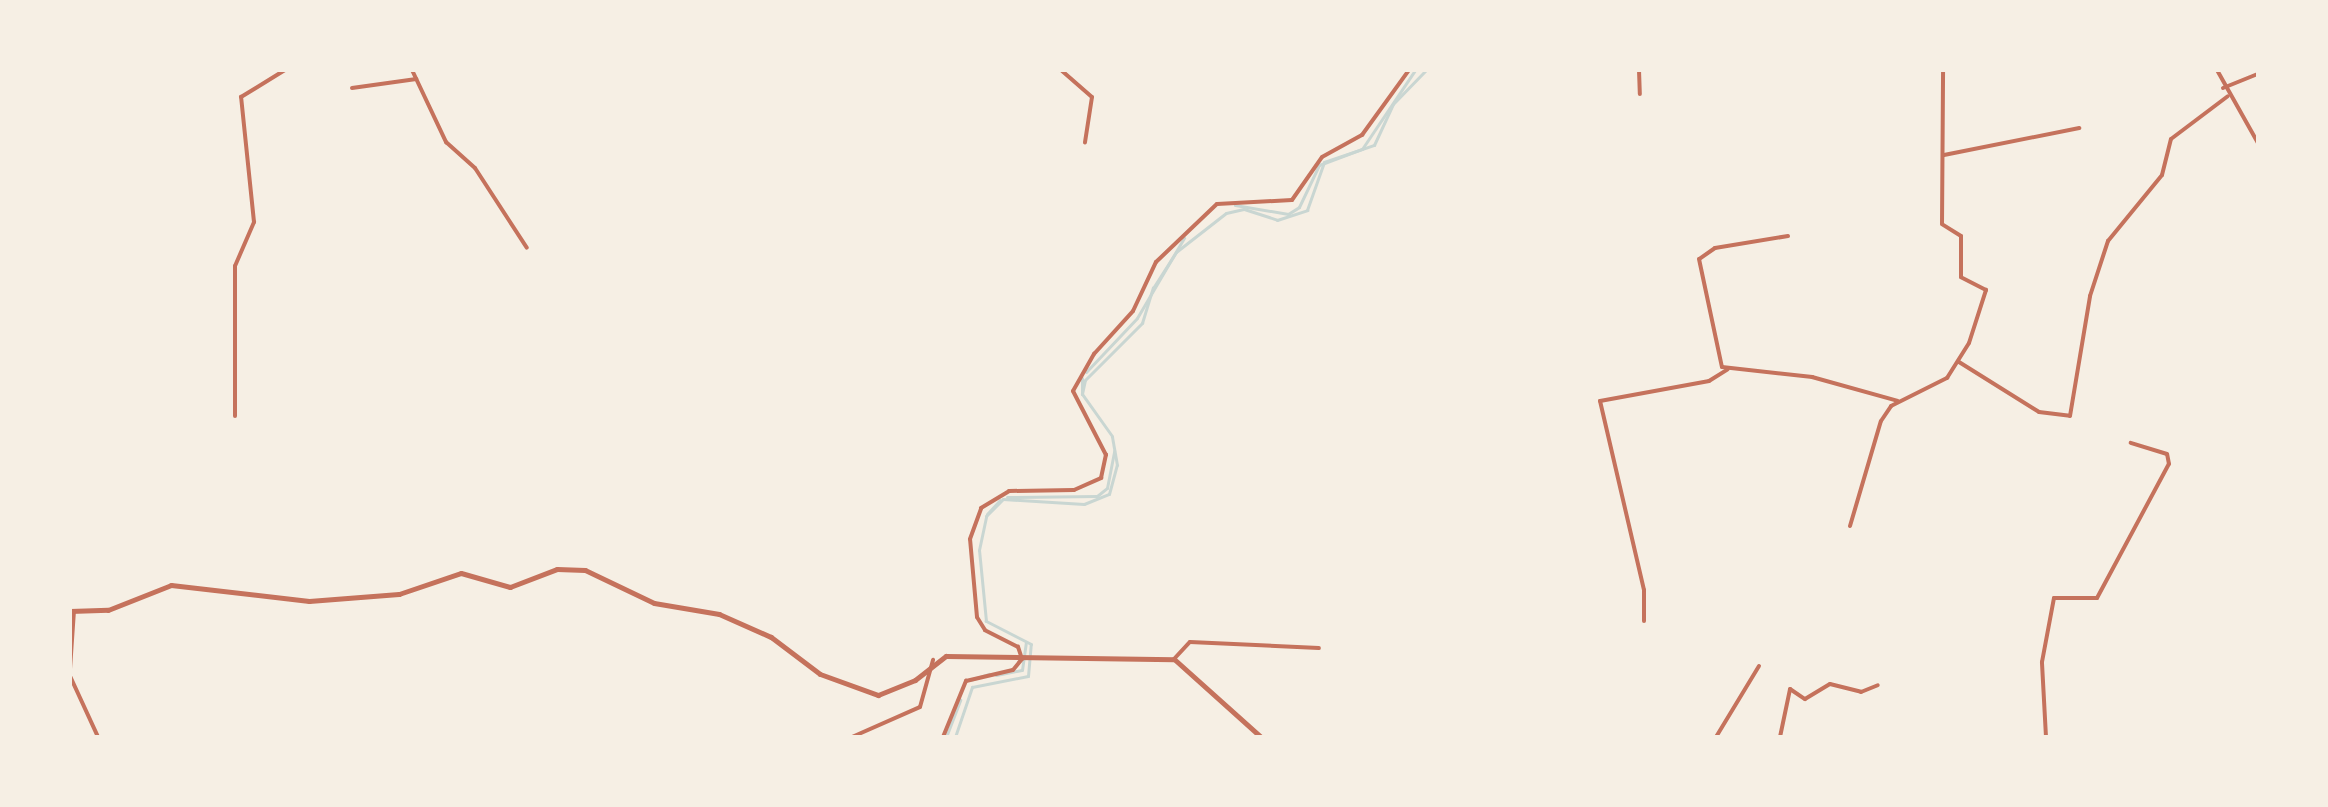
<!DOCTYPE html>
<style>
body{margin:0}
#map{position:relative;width:2328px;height:807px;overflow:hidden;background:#f6efe4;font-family:Commissioner,sans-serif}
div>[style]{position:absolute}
.stream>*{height:3px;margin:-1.5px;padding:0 1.5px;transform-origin:1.5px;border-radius:1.5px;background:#c9d6d2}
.minor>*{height:4px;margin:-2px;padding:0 2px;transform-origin:2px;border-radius:2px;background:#c5725c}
.tertiary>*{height:5px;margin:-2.5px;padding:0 2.5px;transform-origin:2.5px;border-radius:2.5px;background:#c5725c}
span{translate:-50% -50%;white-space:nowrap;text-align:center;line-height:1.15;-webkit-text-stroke:7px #f6efe4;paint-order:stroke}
.frame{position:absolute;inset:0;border:72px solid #f6efe4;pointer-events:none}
</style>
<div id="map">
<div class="stream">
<div style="left:1235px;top:205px;width:54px;rotate:9.6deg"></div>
<div style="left:1288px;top:214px;width:13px;rotate:-32deg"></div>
<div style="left:1299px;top:207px;width:47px;rotate:-64.5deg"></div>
<div style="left:1319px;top:165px;width:46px;rotate:-20.4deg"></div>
<div style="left:1362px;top:149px;width:95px;rotate:-56.1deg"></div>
<div style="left:1086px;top:372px;width:74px;rotate:-46.6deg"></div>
<div style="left:1137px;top:318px;width:93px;rotate:-59.6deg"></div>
<div style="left:1082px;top:394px;width:16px;rotate:-90deg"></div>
<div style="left:1007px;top:497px;width:90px;rotate:-0.6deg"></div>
<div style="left:1097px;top:496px;width:13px;rotate:-39deg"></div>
<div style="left:1107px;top:488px;width:38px;rotate:-79deg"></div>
<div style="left:987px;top:514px;width:19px;rotate:-47deg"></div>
<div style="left:996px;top:675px;width:26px;rotate:-11deg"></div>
<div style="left:1022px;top:670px;width:28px;rotate:-82deg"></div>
<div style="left:970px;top:680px;width:20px;rotate:-18deg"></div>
<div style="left:946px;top:737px;width:40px;rotate:-69deg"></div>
<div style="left:955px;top:737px;width:53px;rotate:-71.2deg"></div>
<div style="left:972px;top:687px;width:57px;rotate:-11.1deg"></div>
<div style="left:1028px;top:676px;width:32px;rotate:-85deg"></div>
<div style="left:1031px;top:644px;width:51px;rotate:-152.9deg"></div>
<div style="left:986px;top:621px;width:71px;rotate:-95.6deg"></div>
<div style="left:979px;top:550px;width:35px;rotate:-78deg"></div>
<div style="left:986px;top:516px;width:24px;rotate:-45deg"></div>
<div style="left:1003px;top:499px;width:81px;rotate:3.5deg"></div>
<div style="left:1084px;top:504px;width:27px;rotate:-22deg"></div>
<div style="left:1109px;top:494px;width:30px;rotate:-75deg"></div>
<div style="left:1117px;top:465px;width:29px;rotate:-100deg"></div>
<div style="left:1112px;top:436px;width:52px;rotate:-125.5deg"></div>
<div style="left:1082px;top:394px;width:14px;rotate:-78deg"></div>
<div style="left:1085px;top:380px;width:81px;rotate:-45deg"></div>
<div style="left:1142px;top:323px;width:37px;rotate:-73deg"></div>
<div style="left:1153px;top:288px;width:43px;rotate:-57.4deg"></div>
<div style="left:1176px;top:252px;width:63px;rotate:-38deg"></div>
<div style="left:1226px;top:213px;width:18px;rotate:-13deg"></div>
<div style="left:1244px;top:209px;width:35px;rotate:18deg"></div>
<div style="left:1277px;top:220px;width:32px;rotate:-18deg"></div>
<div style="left:1307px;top:210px;width:51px;rotate:-70.5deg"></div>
<div style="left:1324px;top:162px;width:53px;rotate:-18.8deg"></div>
<div style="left:1374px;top:145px;width:45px;rotate:-65.1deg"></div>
<div style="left:1393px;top:104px;width:47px;rotate:-45.9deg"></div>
</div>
<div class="minor">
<div style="left:412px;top:70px;width:80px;rotate:64.7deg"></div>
<div style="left:446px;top:142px;width:39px;rotate:42deg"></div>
<div style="left:475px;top:168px;width:95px;rotate:57deg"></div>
<div style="left:1061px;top:70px;width:41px;rotate:41.1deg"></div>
<div style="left:1092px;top:97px;width:46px;rotate:98.8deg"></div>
<div style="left:1639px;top:70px;width:24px;rotate:88deg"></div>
<div style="left:2217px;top:70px;width:84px;rotate:60.7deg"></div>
<div style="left:352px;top:88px;width:65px;rotate:-8deg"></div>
<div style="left:2223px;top:88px;width:38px;rotate:-22deg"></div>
<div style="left:1944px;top:155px;width:138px;rotate:-11.3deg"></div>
<div style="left:1788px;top:236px;width:74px;rotate:170.7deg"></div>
<div style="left:1715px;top:248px;width:19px;rotate:145deg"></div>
<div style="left:1699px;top:259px;width:110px;rotate:78deg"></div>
<div style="left:1722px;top:367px;width:91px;rotate:6.3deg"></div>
<div style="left:1812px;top:377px;width:89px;rotate:15.6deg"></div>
<div style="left:1959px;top:362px;width:94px;rotate:32deg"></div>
<div style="left:2039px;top:412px;width:31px;rotate:7deg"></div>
<div style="left:2070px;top:416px;width:122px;rotate:-80.5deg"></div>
<div style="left:2090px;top:296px;width:58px;rotate:-71.9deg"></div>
<div style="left:2108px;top:241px;width:85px;rotate:-50.7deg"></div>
<div style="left:2162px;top:175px;width:37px;rotate:-76deg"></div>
<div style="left:2171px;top:139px;width:71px;rotate:-37deg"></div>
<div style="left:235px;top:416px;width:150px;rotate:-90deg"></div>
<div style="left:235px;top:266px;width:48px;rotate:-66.6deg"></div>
<div style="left:254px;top:222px;width:126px;rotate:-95.9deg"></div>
<div style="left:241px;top:97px;width:52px;rotate:-31.5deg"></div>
<div style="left:1850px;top:526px;width:109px;rotate:-73.6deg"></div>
<div style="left:1881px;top:421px;width:18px;rotate:-56deg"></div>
<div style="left:1891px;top:406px;width:63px;rotate:-26.6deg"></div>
<div style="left:1947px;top:378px;width:41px;rotate:-57.8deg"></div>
<div style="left:1969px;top:343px;width:56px;rotate:-72.2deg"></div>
<div style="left:1986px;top:290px;width:28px;rotate:-153deg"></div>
<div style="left:1961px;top:277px;width:41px;rotate:-90deg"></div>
<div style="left:1961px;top:236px;width:22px;rotate:-148deg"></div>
<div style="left:1942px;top:224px;width:154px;rotate:-89.6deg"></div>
<div style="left:1644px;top:621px;width:31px;rotate:-90deg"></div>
<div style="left:1644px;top:590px;width:194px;rotate:-103.1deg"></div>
<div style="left:1600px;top:401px;width:111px;rotate:-10.4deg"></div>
<div style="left:1709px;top:381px;width:22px;rotate:-32deg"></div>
<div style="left:1174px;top:659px;width:23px;rotate:-47deg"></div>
<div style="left:1190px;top:642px;width:129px;rotate:2.7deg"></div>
<div style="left:70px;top:669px;width:58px;rotate:-86.1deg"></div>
<div style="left:70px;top:676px;width:67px;rotate:65.3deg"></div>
<div style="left:852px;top:737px;width:74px;rotate:-23.8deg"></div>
<div style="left:920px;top:707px;width:49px;rotate:-74.5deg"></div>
<div style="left:943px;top:737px;width:61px;rotate:-67.7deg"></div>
<div style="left:966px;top:681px;width:48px;rotate:-13.2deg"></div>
<div style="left:1013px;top:670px;width:14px;rotate:-51deg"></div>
<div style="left:1022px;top:659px;width:13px;rotate:-108deg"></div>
<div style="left:1018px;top:647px;width:37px;rotate:-153deg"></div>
<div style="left:985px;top:630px;width:15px;rotate:-122deg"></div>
<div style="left:977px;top:617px;width:78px;rotate:-95.1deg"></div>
<div style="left:970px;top:539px;width:33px;rotate:-70deg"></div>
<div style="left:981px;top:508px;width:33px;rotate:-31deg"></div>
<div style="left:1009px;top:491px;width:65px;rotate:-0.9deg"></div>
<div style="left:1074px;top:490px;width:30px;rotate:-24deg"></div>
<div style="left:1101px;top:478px;width:24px;rotate:-78deg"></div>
<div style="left:1106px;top:455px;width:72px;rotate:-117.3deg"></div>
<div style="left:1073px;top:391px;width:43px;rotate:-60.4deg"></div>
<div style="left:1094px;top:354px;width:58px;rotate:-47.8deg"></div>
<div style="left:1133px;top:311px;width:54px;rotate:-64.9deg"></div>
<div style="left:1156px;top:262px;width:84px;rotate:-43.6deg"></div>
<div style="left:1217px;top:204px;width:75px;rotate:-3.1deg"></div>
<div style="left:1292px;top:200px;width:52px;rotate:-55.1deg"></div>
<div style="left:1322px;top:157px;width:46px;rotate:-28.8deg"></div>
<div style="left:1362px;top:135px;width:80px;rotate:-54.1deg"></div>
<div style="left:1716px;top:737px;width:83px;rotate:-58.8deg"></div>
<div style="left:1780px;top:737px;width:49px;rotate:-78.2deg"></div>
<div style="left:1790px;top:689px;width:18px;rotate:34deg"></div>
<div style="left:1805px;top:699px;width:29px;rotate:-31deg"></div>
<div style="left:1830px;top:684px;width:32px;rotate:14deg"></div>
<div style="left:1861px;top:692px;width:18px;rotate:-22deg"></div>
<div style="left:2046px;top:737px;width:75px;rotate:-93.1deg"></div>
<div style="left:2042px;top:662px;width:65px;rotate:-79.4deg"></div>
<div style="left:2054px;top:598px;width:43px"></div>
<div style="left:2097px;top:598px;width:152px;rotate:-61.8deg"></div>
<div style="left:2169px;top:464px;width:10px;rotate:-101deg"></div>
<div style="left:2167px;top:454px;width:38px;rotate:-163deg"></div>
</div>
<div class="tertiary">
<div style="left:70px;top:611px;width:38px;rotate:-2deg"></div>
<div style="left:108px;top:610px;width:68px;rotate:-21.6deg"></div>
<div style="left:171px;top:585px;width:139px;rotate:6.6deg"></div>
<div style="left:309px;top:601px;width:90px;rotate:-4.4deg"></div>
<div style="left:399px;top:594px;width:65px;rotate:-18.7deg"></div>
<div style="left:461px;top:573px;width:51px;rotate:15.9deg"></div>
<div style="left:510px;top:587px;width:50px;rotate:-21deg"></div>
<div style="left:557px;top:569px;width:28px;rotate:2deg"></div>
<div style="left:585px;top:570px;width:76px;rotate:25.6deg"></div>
<div style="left:654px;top:603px;width:66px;rotate:9.6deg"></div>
<div style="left:719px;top:614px;width:57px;rotate:23.9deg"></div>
<div style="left:771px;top:637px;width:61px;rotate:37.1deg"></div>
<div style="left:820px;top:674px;width:62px;rotate:19.9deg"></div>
<div style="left:878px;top:695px;width:40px;rotate:-22deg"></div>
<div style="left:915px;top:680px;width:39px;rotate:-38deg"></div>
<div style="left:946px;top:656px;width:228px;rotate:0.8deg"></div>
<div style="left:1174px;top:659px;width:117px;rotate:41.9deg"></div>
</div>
<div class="frame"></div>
</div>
